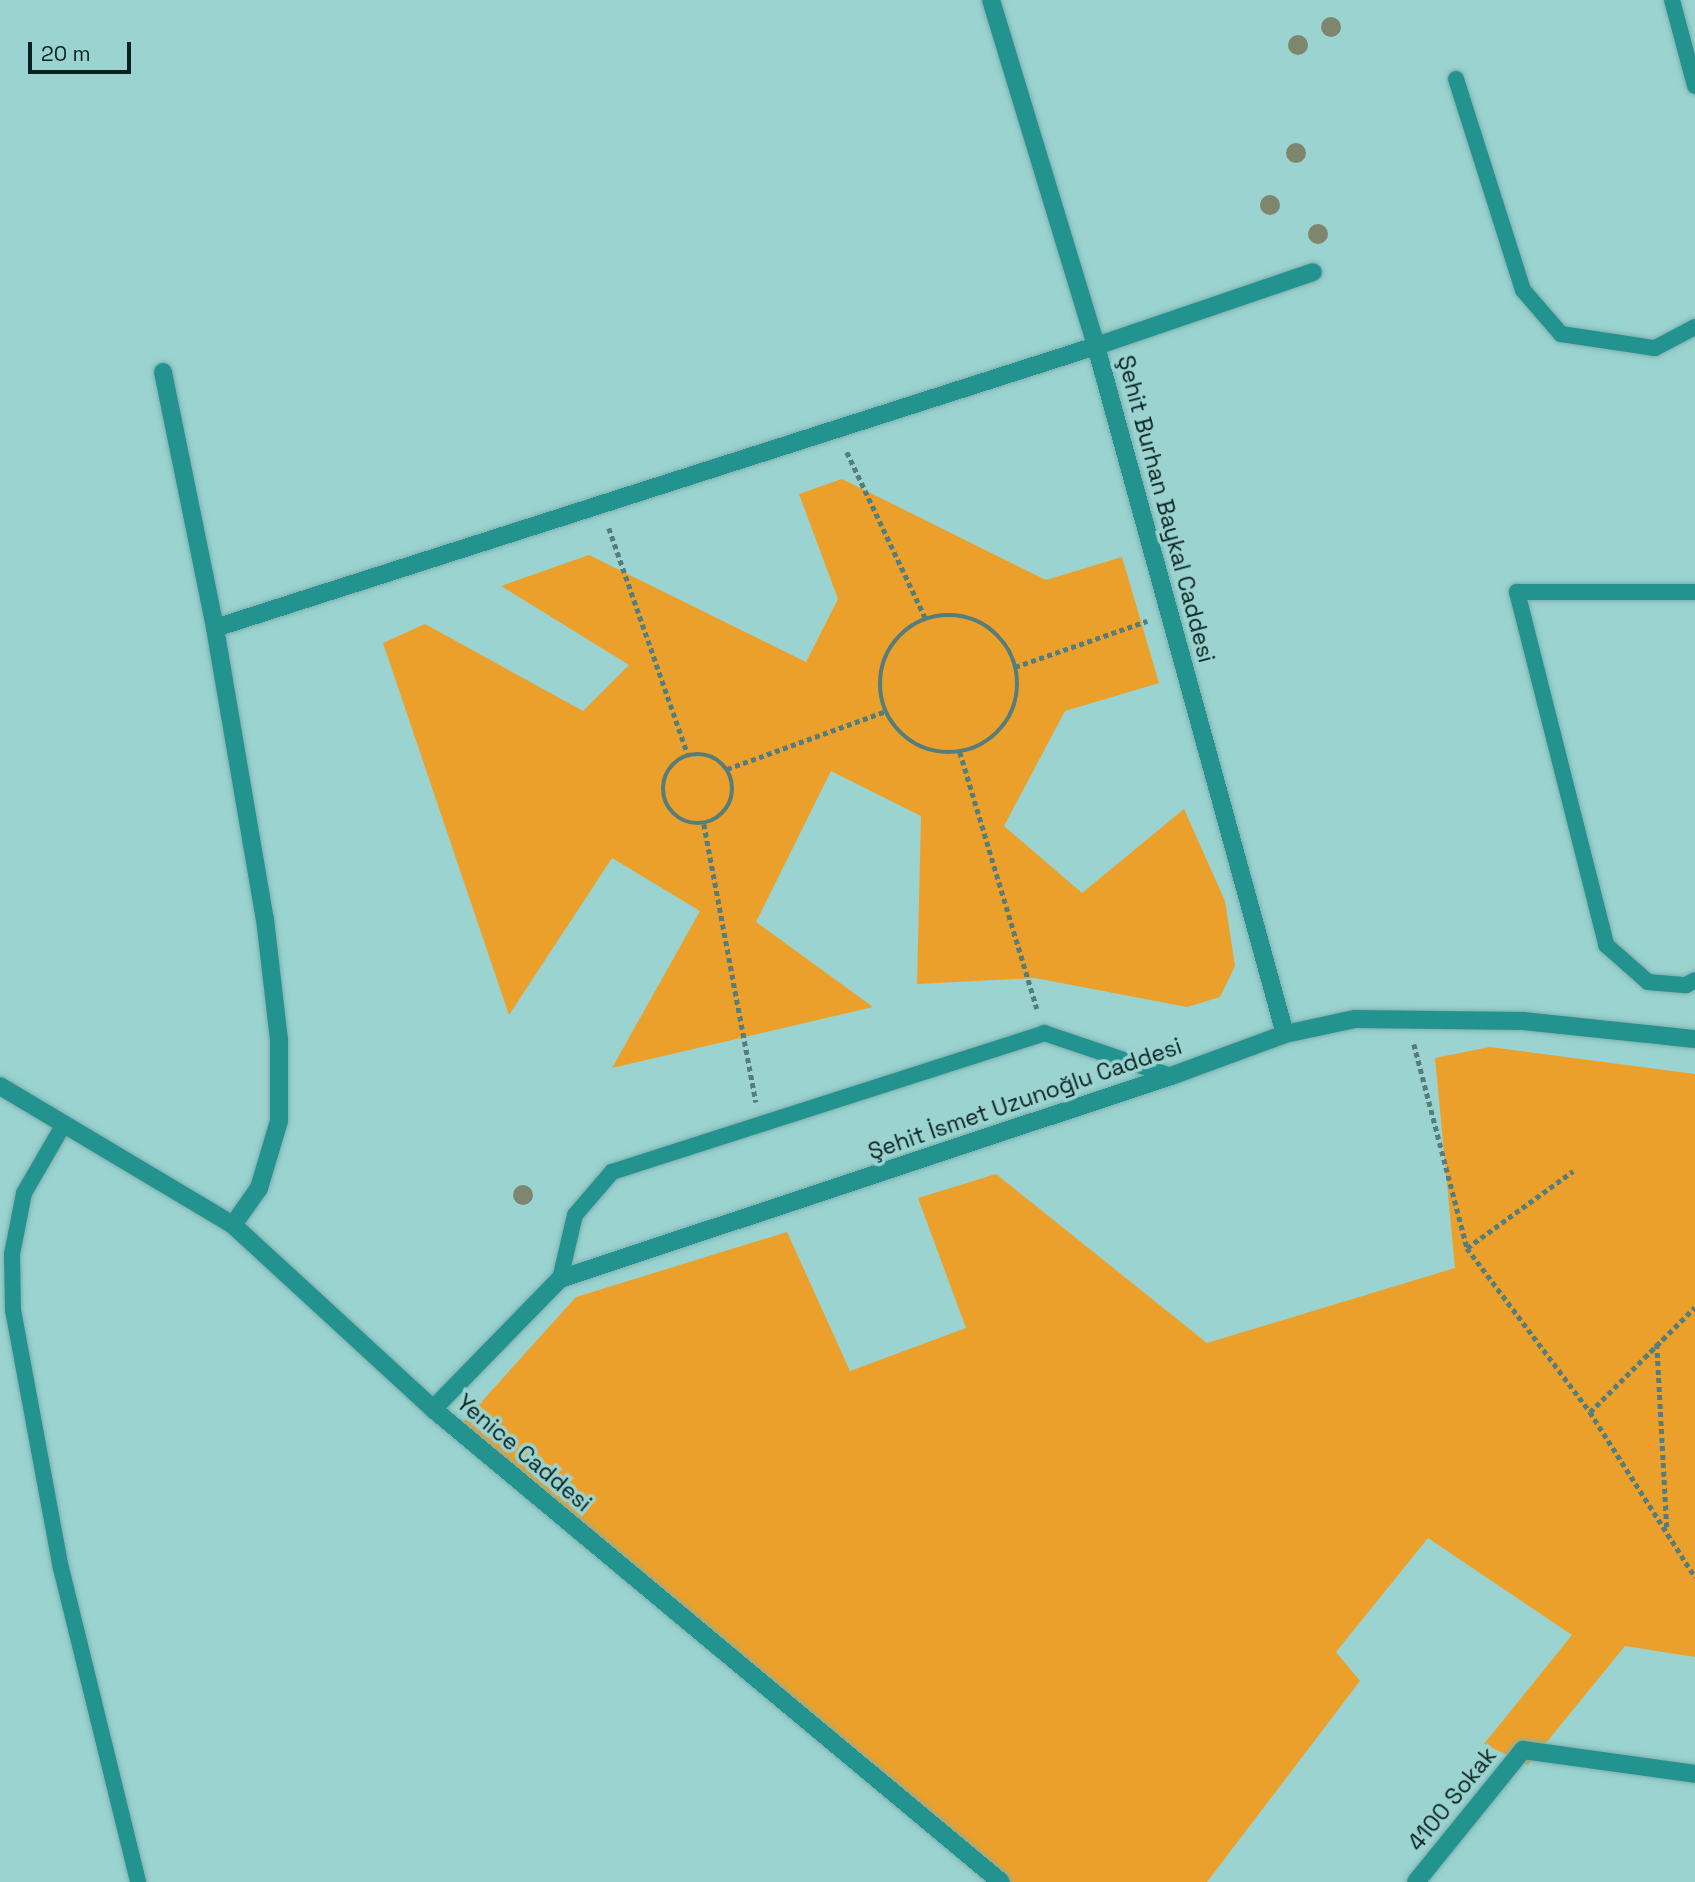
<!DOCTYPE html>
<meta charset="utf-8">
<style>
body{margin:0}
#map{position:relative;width:1695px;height:1882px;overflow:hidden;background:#9ad3d0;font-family:"Space Grotesk",sans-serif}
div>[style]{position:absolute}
.green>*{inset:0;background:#eba02b}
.path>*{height:4.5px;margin-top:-2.25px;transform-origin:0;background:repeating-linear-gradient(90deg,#547d7b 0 5px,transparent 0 8.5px)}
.path>.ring{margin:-2.25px;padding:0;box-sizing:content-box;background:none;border:4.5px solid #547d7b;border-radius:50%}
.roads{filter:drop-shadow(0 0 2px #7dafad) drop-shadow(0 0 2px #7dafad)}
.service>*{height:16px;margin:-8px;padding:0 8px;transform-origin:8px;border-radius:8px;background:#239390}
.minor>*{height:18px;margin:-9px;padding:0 9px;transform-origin:9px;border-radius:9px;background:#239390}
.tertiary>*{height:18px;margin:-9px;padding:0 9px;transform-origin:9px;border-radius:9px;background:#239390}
.trees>*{width:20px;height:20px;margin:-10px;border-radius:50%;background:#7e876e}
span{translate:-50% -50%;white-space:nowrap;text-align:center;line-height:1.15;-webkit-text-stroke:7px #9ad3d0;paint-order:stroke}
.street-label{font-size:23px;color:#092120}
.scale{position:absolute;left:28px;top:42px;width:103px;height:32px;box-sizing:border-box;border:4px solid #092120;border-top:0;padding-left:9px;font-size:21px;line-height:24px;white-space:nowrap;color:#092120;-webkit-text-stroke:5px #9ad3d0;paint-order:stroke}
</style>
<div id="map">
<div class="green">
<div style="clip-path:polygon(842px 479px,1046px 580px,1122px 557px,1159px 683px,1065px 711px,1004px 826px,1082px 893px,1184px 809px,1225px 901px,1235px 966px,1220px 997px,1187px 1007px,1035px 978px,917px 984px,921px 816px,831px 771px,756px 922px,873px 1007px,612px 1068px,700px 911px,612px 858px,509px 1015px,383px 643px,425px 624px,583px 711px,629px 665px,501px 586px,589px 555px,806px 662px,838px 599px,799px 494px)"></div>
<div style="clip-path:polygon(1490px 1047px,1695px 1074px,1695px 1657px,1625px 1646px,1528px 1765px,1484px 1744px,1572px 1635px,1428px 1538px,1336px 1652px,1360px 1681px,1207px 1882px,999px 1882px,456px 1430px,576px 1297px,787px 1232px,850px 1371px,966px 1328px,918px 1198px,996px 1174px,1207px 1343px,1455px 1268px,1435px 1058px)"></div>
</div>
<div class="path">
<div style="left:847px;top:452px;width:185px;rotate:64.7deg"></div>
<div style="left:609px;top:528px;width:240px;rotate:70.8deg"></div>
<div class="ring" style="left:880px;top:615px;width:133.5px;height:133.5px"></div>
<div style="left:1015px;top:667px;width:140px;rotate:-19.2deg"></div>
<div style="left:960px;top:752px;width:268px;rotate:73.3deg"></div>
<div class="ring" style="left:663px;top:754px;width:65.5px;height:65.5px"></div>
<div style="left:727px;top:769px;width:169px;rotate:-20deg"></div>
<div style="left:704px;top:824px;width:283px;rotate:79.4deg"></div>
<div style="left:1414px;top:1044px;width:211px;rotate:75.4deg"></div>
<div style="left:1467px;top:1248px;width:205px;rotate:53.1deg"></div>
<div style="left:1590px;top:1412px;width:196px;rotate:57.5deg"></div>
<div style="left:1467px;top:1248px;width:131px;rotate:-36deg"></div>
<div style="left:1657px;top:1344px;width:185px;rotate:86.9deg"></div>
<div style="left:1590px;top:1412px;width:148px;rotate:-45deg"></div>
</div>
<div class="roads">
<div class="service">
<div style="left:1672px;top:0;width:89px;rotate:75deg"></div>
<div style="left:1456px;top:79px;width:221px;rotate:72.4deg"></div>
<div style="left:1523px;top:290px;width:58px;rotate:49.2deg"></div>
<div style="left:1561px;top:334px;width:95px;rotate:8.5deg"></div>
<div style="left:1655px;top:348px;width:45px;rotate:-27.7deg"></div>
<div style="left:1695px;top:592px;width:178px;rotate:180deg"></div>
<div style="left:1517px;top:592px;width:364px;rotate:75.8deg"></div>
<div style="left:1606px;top:945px;width:56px;rotate:41.4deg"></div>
<div style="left:1648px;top:982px;width:38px;rotate:5deg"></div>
<div style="left:1686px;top:985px;width:10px;rotate:-29deg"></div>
<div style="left:64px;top:1124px;width:80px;rotate:120.1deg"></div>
<div style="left:24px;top:1193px;width:62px;rotate:101.1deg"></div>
<div style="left:12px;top:1254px;width:56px;rotate:89deg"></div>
<div style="left:13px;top:1310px;width:262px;rotate:79.5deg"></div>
<div style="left:61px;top:1568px;width:323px;rotate:76.2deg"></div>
<div style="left:560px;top:1279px;width:66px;rotate:-76.8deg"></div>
<div style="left:575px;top:1215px;width:57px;rotate:-49.3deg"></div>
<div style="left:612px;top:1172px;width:454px;rotate:-17.8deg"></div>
<div style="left:1044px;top:1033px;width:134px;rotate:18.7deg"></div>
</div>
<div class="minor">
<div style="left:991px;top:0;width:362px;rotate:73.1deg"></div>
<div style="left:1096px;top:346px;width:713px;rotate:74.64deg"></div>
<div style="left:163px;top:372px;width:261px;rotate:78.5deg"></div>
<div style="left:215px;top:628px;width:295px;rotate:80.3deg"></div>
<div style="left:265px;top:919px;width:122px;rotate:83.4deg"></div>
<div style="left:279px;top:1040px;width:81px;rotate:90deg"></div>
<div style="left:279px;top:1121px;width:70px;rotate:106.6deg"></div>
<div style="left:259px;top:1188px;width:45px;rotate:125.1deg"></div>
<div style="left:215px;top:628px;width:925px;rotate:-17.75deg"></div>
<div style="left:1096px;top:346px;width:229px;rotate:-18.8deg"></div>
<div style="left:433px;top:1409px;width:182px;rotate:-45.7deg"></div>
<div style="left:560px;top:1279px;width:644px;rotate:-18.38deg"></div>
<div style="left:1171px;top:1076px;width:121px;rotate:-20.2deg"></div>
<div style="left:1285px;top:1034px;width:72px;rotate:-12.1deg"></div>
<div style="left:1355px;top:1019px;width:168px;rotate:0.7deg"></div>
<div style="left:1523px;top:1021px;width:173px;rotate:6deg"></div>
<div style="left:1416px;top:1882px;width:170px;rotate:-51deg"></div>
<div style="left:1523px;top:1750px;width:174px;rotate:7.9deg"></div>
</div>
<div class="tertiary">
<div style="left:0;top:1086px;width:271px;rotate:30.8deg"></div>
<div style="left:233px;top:1225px;width:272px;rotate:42.6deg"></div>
<div style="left:433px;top:1409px;width:739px;rotate:39.79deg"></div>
</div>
</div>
<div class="trees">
<div style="left:1331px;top:27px"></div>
<div style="left:1298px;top:45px"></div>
<div style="left:1296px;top:153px"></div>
<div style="left:1270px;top:205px"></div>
<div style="left:1318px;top:234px"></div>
<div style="left:523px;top:1195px"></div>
</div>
<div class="street-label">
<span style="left:1166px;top:509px;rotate:75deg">Şehit Burhan Baykal Caddesi</span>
<span style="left:1025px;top:1099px;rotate:-19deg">Şehit İsmet Uzunoğlu Caddesi</span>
<span style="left:524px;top:1453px;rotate:40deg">Yenice Caddesi</span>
<span style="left:1452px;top:1799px;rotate:-51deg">4100 Sokak</span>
</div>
<div class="scale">20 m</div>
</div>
